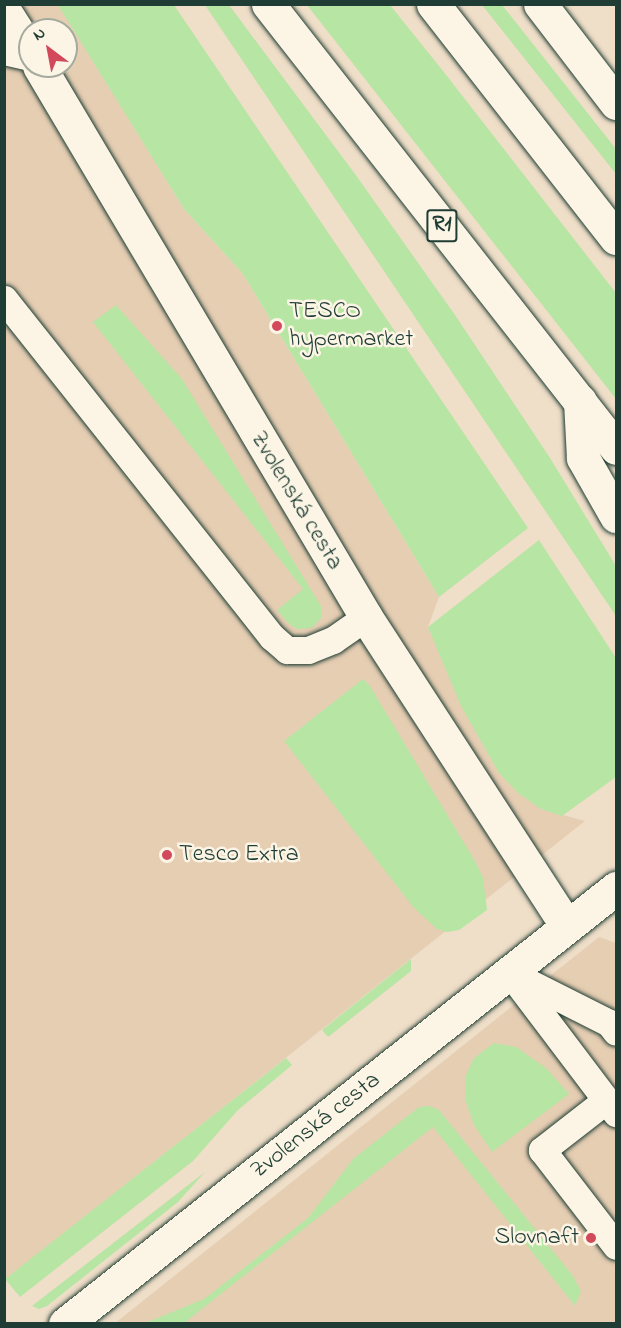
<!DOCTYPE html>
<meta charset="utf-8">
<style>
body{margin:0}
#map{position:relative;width:621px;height:1328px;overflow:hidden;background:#efdec8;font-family:"Indie Flower",sans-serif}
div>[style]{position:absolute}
.built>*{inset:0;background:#e6ceb3}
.green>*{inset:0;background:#b7e5a3}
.roads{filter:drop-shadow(0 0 2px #1f3d34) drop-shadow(0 0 2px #1f3d34)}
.service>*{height:27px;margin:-13.5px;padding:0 13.5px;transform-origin:13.5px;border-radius:13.5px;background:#fcf5e5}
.minor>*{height:33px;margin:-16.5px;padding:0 16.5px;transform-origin:16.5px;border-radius:16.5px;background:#fcf5e5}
.tertiary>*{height:33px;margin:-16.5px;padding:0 16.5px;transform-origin:16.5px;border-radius:16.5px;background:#fcf5e5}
.secondary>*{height:33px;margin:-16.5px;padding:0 16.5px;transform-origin:16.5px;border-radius:16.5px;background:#fcf5e5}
.motorway>*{height:33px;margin:-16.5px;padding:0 16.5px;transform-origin:16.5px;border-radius:16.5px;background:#fcf5e5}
.dots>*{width:16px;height:16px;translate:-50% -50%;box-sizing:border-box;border:3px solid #fcf5e5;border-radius:50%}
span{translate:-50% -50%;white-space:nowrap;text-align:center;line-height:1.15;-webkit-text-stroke:5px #fcf5e5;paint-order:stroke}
.shield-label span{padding:2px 4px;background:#fcf5e5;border:2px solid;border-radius:4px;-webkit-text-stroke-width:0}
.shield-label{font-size:22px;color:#1f3d34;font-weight:700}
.poi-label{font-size:24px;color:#1f3d34}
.left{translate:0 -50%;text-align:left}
.right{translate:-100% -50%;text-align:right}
.street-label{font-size:24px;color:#1f3d34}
.frame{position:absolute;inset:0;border:6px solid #1f3d34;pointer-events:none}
.north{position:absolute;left:18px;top:18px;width:60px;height:60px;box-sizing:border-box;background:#fcf5e5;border:2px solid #a4ab9e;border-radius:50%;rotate:328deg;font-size:16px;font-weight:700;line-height:24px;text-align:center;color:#1f3d34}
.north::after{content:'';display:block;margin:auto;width:21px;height:27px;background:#d1495b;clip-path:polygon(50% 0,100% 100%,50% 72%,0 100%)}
</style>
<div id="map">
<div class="built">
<div style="clip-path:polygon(evenodd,58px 4px,184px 209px,243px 274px,439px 597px,428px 627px,541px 809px,585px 821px,5px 1280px,4px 5px,58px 4px,30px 30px,66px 30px,66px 66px,30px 66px,30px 30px)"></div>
<div style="clip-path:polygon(599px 937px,616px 943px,616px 1323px,114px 1324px)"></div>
</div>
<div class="green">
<div style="clip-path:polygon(58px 5px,174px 5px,528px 528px,439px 597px,243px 274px,184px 209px)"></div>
<div style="clip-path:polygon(205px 5px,229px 5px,355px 174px,455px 315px,550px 458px,616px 566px,616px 616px)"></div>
<div style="clip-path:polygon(307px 5px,390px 5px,443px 71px,616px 293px,616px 399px)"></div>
<div style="clip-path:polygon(482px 5px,502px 5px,616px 149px,616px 174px)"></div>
<div style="clip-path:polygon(116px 305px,182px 379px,321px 606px,321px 618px,312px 628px,297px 629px,288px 623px,277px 610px,303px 589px,93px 322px)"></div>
<div style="clip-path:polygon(539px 540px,616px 658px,616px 777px,562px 816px,541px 809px,518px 793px,499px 773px,461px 706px,428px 627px)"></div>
<div style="clip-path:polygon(363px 679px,370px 686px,476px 863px,483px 878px,487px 910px,459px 930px,447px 932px,437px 929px,414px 908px,284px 741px)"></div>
<div style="clip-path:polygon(411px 959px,411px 971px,328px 1037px,322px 1030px)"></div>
<div style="clip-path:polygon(494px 1043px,516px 1047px,546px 1068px,569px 1094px,492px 1152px,474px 1125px,465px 1099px,465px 1077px,474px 1058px)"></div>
<div style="clip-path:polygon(286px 1058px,292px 1065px,238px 1110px,193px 1161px,20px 1297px,5px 1279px)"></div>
<div style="clip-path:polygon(429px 1106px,439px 1110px,573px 1276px,581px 1291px,575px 1306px,433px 1127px,184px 1323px,145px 1323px,204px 1299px,308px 1218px,353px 1159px,419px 1107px)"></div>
<div style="clip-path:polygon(205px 1172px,178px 1202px,47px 1306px,39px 1309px,32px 1306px)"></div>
</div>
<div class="roads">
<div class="service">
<div style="left:4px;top:51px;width:27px;rotate:13deg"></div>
<div style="left:4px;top:299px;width:431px;rotate:51.6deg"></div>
<div style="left:272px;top:637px;width:20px;rotate:41deg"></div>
<div style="left:287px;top:650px;width:21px"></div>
<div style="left:308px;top:650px;width:27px;rotate:-22deg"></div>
<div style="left:333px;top:640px;width:40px;rotate:-34.9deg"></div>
<div style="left:510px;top:973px;width:176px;rotate:52.9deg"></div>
<div style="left:516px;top:976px;width:104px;rotate:26.8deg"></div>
<div style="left:609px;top:1023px;width:11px;rotate:52deg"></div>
<div style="left:605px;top:1101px;width:80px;rotate:142.1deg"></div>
<div style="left:542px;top:1150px;width:121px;rotate:52.4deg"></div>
</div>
<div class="minor">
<div style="left:4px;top:10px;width:49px;rotate:57.6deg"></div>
<div style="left:39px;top:66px;width:641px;rotate:59.31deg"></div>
<div style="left:366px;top:617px;width:369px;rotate:57deg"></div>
</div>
<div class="tertiary">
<div style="left:65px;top:1324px;width:703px;rotate:-38.35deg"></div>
</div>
<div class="secondary">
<div style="left:540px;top:4px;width:125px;rotate:52.5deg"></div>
</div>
<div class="motorway">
<div style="left:268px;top:4px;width:564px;rotate:51.91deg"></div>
<div style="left:433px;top:4px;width:297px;rotate:52deg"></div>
<div style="left:580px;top:401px;width:57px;rotate:87deg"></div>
<div style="left:583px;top:458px;width:67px;rotate:60.4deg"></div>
</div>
</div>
<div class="dots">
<div style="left:277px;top:326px;background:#d1495b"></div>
<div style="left:167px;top:855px;background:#d1495b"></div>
<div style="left:591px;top:1238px;background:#d1495b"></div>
</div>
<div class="shield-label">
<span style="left:442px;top:226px">R1</span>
</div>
<div class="poi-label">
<span class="left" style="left:289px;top:326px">TESCO<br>hypermarket</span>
<span class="left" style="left:179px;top:855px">Tesco Extra</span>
<span class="right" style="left:579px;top:1238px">Slovnaft</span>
</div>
<div class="street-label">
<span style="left:296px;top:501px;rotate:59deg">Zvolenská cesta</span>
<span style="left:316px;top:1126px;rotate:-38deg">Zvolenská cesta</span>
</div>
<div class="frame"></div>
<div class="north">N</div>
</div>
